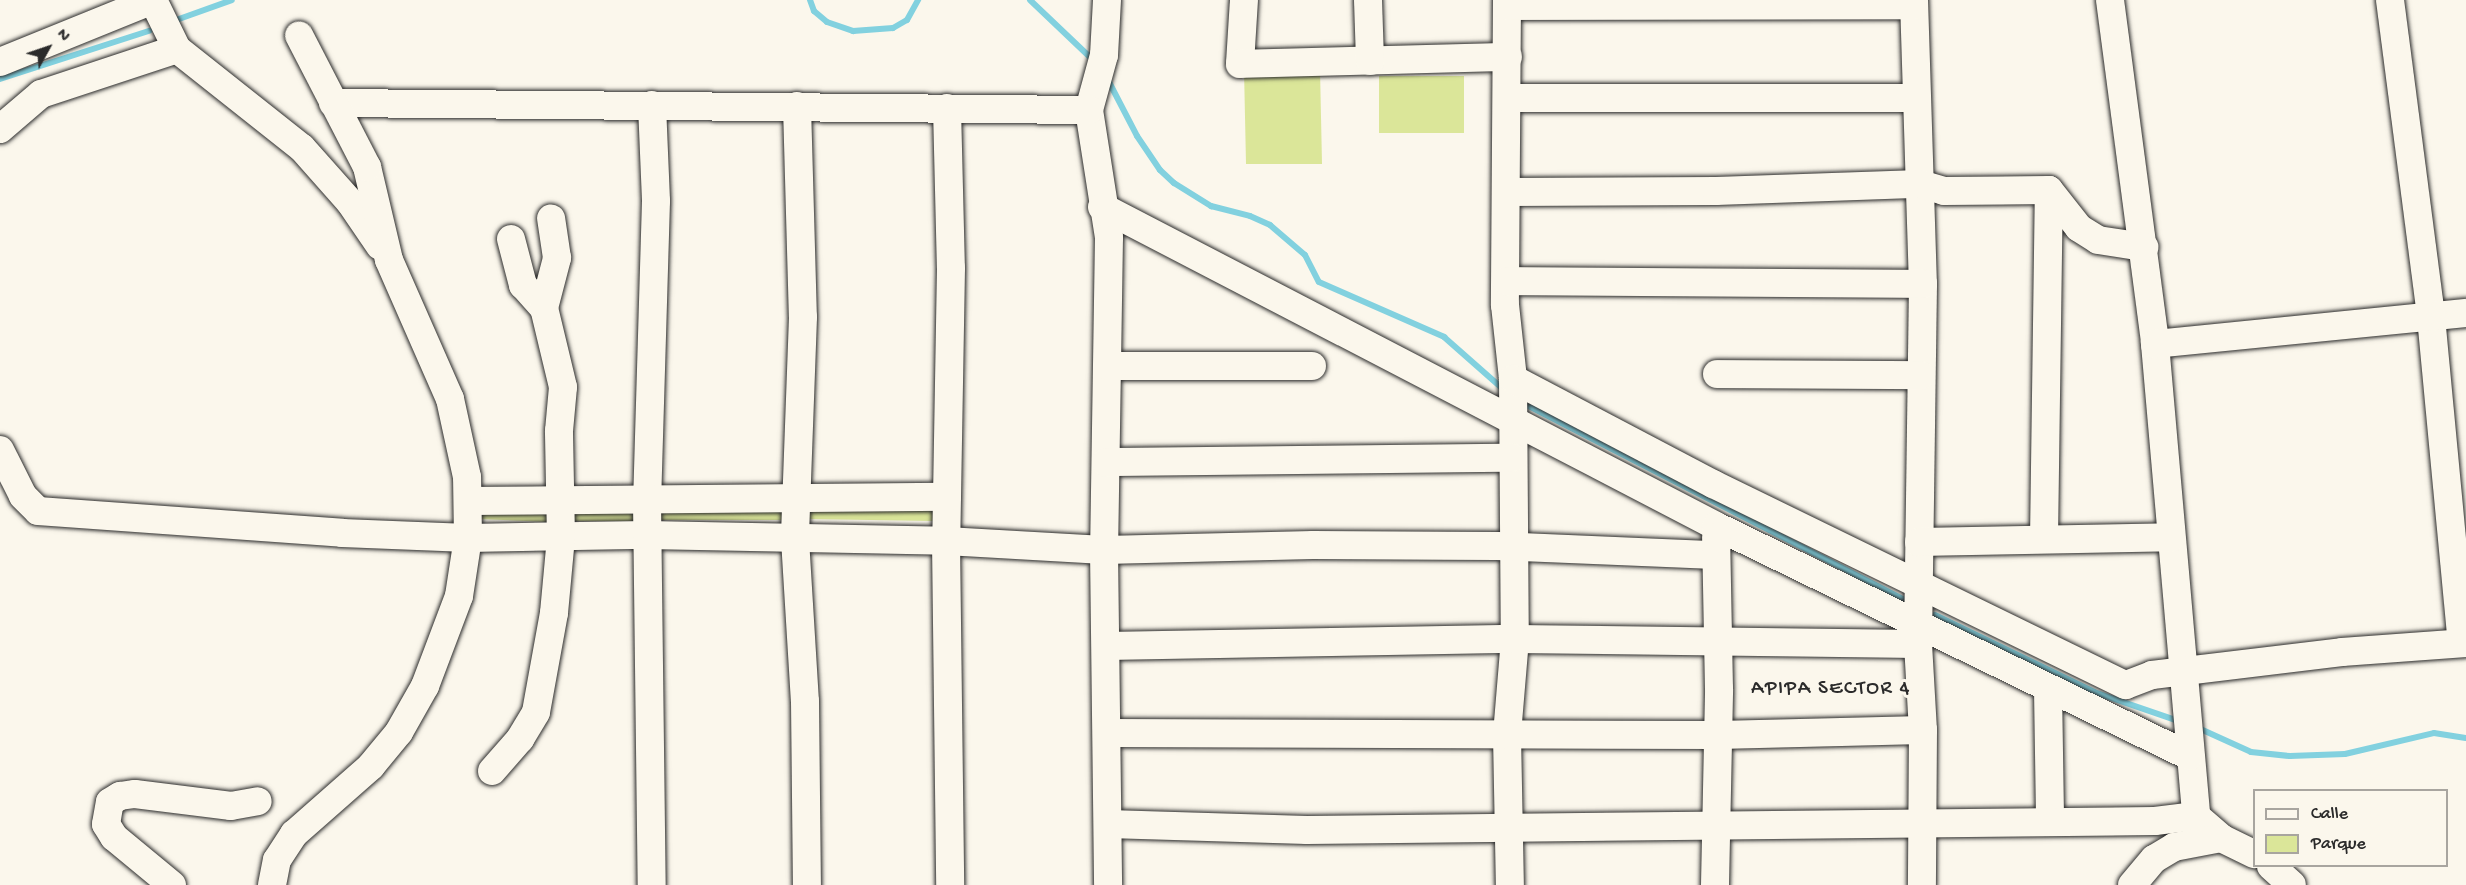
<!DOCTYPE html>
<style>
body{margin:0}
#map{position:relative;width:2466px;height:885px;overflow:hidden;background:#fbf7ec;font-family:"Gochi Hand",sans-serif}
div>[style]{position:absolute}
.green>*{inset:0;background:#dbe699}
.stream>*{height:6px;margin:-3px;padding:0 3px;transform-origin:3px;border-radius:3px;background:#82d1df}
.roads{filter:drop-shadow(0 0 2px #2b2b2b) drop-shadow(0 0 2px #2b2b2b)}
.minor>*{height:28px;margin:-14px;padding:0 14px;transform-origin:14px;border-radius:14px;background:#fbf7ec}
span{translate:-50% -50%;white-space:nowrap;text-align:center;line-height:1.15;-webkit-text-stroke:6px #fbf7ec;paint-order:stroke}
.neighbourhood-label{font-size:21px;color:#2b2b2b;letter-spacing:1.5px}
.legend{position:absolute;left:2253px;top:789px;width:195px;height:78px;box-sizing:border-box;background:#fbf7ec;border:2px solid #a8a59f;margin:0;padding:8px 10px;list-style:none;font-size:18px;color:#2b2b2b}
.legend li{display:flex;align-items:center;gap:12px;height:30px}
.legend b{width:30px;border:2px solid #a8a59f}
.north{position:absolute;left:18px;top:18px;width:60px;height:60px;-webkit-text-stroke:4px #fbf7ec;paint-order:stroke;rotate:50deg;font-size:16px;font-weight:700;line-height:24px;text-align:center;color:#2b2b2b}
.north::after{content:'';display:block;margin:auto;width:21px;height:27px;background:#2b2b2b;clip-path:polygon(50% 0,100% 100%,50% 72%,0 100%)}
</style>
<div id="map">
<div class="green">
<div style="clip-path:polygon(1244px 69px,1320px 69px,1322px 164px,1246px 164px)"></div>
<div style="clip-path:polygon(1379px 76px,1464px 76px,1464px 133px,1379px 133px)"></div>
<div style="clip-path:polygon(807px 508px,933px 510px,933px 521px,807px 519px)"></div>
<div style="clip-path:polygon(478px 511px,550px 513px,549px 522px,478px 519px)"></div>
<div style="clip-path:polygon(660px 511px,783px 512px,783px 520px,660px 520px)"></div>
<div style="clip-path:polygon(570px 513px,636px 513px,636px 521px,570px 521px)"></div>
</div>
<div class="stream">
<div style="left:810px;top:0;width:12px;rotate:70deg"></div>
<div style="left:814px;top:11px;width:17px;rotate:40deg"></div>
<div style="left:827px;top:22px;width:28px;rotate:19deg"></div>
<div style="left:853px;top:31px;width:40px;rotate:-4.3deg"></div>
<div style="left:893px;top:28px;width:16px;rotate:-30deg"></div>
<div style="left:907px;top:20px;width:23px;rotate:-61deg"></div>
<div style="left:1030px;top:0;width:87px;rotate:43.6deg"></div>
<div style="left:179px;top:19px;width:56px;rotate:-19.7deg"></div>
<div style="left:0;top:79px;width:157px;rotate:-17.9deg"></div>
<div style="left:1108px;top:80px;width:63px;rotate:62.6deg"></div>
<div style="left:1137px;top:136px;width:41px;rotate:55.9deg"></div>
<div style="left:1160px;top:170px;width:19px;rotate:43deg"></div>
<div style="left:1174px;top:183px;width:44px;rotate:31.9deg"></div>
<div style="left:1211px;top:206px;width:40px;rotate:14.4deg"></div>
<div style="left:1250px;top:216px;width:22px;rotate:24deg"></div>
<div style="left:1270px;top:225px;width:46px;rotate:40.6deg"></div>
<div style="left:1305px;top:255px;width:30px;rotate:63deg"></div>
<div style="left:1319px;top:282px;width:137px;rotate:23.7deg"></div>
<div style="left:1444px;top:337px;width:79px;rotate:41.4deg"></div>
<div style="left:1521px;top:402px;width:431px;rotate:27.3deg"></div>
<div style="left:1935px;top:615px;width:177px;rotate:25.8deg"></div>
<div style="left:2094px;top:692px;width:92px;rotate:19deg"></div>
<div style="left:2196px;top:727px;width:60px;rotate:24.4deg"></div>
<div style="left:2251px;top:752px;width:39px;rotate:6deg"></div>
<div style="left:2290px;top:756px;width:55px;rotate:-2.1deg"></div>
<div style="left:2345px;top:754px;width:91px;rotate:-13.3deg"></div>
<div style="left:2434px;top:733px;width:32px;rotate:9deg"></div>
</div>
<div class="roads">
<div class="minor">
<div style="left:153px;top:0;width:55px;rotate:63.9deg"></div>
<div style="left:177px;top:49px;width:159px;rotate:38.4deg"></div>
<div style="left:302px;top:148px;width:72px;rotate:48.4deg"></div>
<div style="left:350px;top:202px;width:53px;rotate:55.7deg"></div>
<div style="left:1107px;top:0;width:55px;rotate:93.1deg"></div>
<div style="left:1104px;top:55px;width:57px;rotate:105.3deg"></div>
<div style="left:1089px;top:110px;width:129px;rotate:81.1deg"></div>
<div style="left:1109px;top:237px;width:313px;rotate:90.9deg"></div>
<div style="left:1104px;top:550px;width:335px;rotate:89.3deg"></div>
<div style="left:1244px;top:0;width:64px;rotate:93.6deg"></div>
<div style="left:1240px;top:64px;width:268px;rotate:-1.5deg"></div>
<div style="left:1368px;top:0;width:61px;rotate:88.1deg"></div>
<div style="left:1507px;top:0;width:305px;rotate:90.4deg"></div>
<div style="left:1505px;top:305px;width:74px;rotate:83.8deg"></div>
<div style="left:1513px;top:379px;width:260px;rotate:89.6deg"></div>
<div style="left:1515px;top:639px;width:96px;rotate:94.8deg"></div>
<div style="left:1507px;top:735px;width:150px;rotate:88.9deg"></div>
<div style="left:1914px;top:0;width:284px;rotate:88.2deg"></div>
<div style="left:1923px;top:284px;width:360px;rotate:90.8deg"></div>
<div style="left:1918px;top:644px;width:86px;rotate:86.7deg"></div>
<div style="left:1923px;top:730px;width:155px;rotate:90.4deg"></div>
<div style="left:2110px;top:0;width:347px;rotate:82.5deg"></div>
<div style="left:2155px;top:344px;width:474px;rotate:85deg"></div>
<div style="left:2196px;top:816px;width:33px;rotate:41deg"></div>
<div style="left:2221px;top:838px;width:37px;rotate:26deg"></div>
<div style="left:2390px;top:0;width:320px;rotate:82.6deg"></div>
<div style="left:2431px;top:317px;width:327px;rotate:84.6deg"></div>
<div style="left:1507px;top:6px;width:407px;rotate:-0.1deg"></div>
<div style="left:0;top:62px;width:165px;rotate:-22.1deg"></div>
<div style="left:1508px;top:98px;width:406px"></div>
<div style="left:333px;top:103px;width:756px;rotate:0.53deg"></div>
<div style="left:652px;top:105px;width:96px;rotate:87.6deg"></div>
<div style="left:656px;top:201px;width:301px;rotate:91.7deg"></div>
<div style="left:647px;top:502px;width:383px;rotate:89.3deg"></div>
<div style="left:797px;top:106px;width:211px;rotate:88.4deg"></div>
<div style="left:803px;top:317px;width:222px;rotate:92.1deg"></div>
<div style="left:795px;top:539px;width:162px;rotate:86.5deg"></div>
<div style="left:805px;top:701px;width:184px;rotate:89.4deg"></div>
<div style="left:947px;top:108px;width:160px;rotate:88.6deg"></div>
<div style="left:951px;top:268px;width:273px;rotate:91deg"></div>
<div style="left:946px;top:541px;width:344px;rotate:89.3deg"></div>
<div style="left:0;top:129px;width:54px;rotate:-40.5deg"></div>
<div style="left:41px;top:94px;width:143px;rotate:-18.3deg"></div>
<div style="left:2049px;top:190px;width:48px;rotate:51.7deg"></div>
<div style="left:2079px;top:228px;width:22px;rotate:32deg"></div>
<div style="left:2098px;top:240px;width:47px;rotate:8.7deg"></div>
<div style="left:1508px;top:192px;width:208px;rotate:-0.3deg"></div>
<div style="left:1716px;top:191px;width:204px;rotate:-2deg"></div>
<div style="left:1920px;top:184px;width:25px;rotate:16deg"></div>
<div style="left:1944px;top:191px;width:105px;rotate:-0.5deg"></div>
<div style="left:1102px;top:207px;width:692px;rotate:27.45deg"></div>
<div style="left:1716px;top:526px;width:526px;rotate:25.93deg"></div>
<div style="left:511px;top:239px;width:48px;rotate:75.4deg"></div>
<div style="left:523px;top:285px;width:31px;rotate:48deg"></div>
<div style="left:1507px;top:281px;width:416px;rotate:0.4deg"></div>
<div style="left:2155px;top:344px;width:313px;rotate:-5.7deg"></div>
<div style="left:1108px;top:366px;width:204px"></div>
<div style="left:1717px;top:374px;width:204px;rotate:0.3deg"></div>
<div style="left:1513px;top:379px;width:226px;rotate:27.7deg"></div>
<div style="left:1713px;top:484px;width:459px;rotate:26deg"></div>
<div style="left:2126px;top:685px;width:28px;rotate:-21deg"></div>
<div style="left:2152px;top:675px;width:191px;rotate:-6.9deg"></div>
<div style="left:2342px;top:652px;width:124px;rotate:-4.2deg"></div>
<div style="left:0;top:450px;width:51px;rotate:63.4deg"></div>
<div style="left:23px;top:496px;width:21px;rotate:45deg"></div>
<div style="left:38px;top:511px;width:305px;rotate:4.1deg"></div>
<div style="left:342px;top:533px;width:126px;rotate:2.3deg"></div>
<div style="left:468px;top:538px;width:179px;rotate:-1deg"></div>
<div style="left:647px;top:535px;width:299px;rotate:1.1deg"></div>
<div style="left:946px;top:541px;width:158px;rotate:3.3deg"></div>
<div style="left:1104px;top:550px;width:209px;rotate:-1.4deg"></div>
<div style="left:1313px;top:545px;width:184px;rotate:0.3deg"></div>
<div style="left:1497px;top:546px;width:218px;rotate:2.4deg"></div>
<div style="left:1106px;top:462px;width:407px;rotate:-0.6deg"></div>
<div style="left:468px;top:501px;width:479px;rotate:-0.5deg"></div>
<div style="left:2044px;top:539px;width:349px;rotate:-89.2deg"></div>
<div style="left:1919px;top:542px;width:252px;rotate:-1.1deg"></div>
<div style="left:1106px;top:646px;width:409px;rotate:-1deg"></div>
<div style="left:1515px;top:639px;width:403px;rotate:0.7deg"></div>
<div style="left:2048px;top:689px;width:132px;rotate:89.1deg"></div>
<div style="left:1108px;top:733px;width:610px;rotate:0.19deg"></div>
<div style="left:1718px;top:735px;width:205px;rotate:-1.4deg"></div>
<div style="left:492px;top:771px;width:43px;rotate:-48.8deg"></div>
<div style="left:520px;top:739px;width:31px;rotate:-59deg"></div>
<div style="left:536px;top:712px;width:101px;rotate:-79.7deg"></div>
<div style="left:554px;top:613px;width:75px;rotate:-84.7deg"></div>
<div style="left:561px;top:538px;width:107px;rotate:-91.1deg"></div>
<div style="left:559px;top:431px;width:44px;rotate:-84.8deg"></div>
<div style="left:563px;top:387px;width:81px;rotate:-103.5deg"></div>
<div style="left:544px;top:308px;width:52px;rotate:-75.4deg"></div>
<div style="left:557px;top:258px;width:40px;rotate:-98.5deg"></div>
<div style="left:1108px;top:824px;width:199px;rotate:1.7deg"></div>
<div style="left:1307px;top:830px;width:848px;rotate:-0.61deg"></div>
<div style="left:2155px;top:821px;width:41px;rotate:-7deg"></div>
<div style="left:2271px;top:866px;width:28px;rotate:42deg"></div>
<div style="left:172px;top:885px;width:75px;rotate:-140.4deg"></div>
<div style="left:114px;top:837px;width:15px;rotate:-122deg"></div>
<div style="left:106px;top:824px;width:22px;rotate:-80deg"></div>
<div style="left:110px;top:802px;width:12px;rotate:-31deg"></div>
<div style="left:120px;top:796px;width:15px;rotate:-8deg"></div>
<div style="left:135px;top:794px;width:97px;rotate:7.1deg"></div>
<div style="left:231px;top:806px;width:27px;rotate:-10deg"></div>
<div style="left:272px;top:885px;width:25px;rotate:-79deg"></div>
<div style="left:277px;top:860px;width:31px;rotate:-57deg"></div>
<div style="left:294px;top:834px;width:103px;rotate:-41.4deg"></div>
<div style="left:371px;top:766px;width:44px;rotate:-50.5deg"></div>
<div style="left:399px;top:732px;width:53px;rotate:-60.5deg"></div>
<div style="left:425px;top:686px;width:96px;rotate:-69.3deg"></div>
<div style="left:459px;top:596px;width:59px;rotate:-81.2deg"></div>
<div style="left:468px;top:538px;width:61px;rotate:-90.9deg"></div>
<div style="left:467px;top:477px;width:80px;rotate:-102.3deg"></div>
<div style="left:450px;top:399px;width:152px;rotate:-113.7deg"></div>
<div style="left:389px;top:260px;width:96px;rotate:-103.3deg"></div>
<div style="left:367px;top:167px;width:148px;rotate:-117.3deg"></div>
<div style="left:1715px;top:885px;width:196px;rotate:-88.8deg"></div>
<div style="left:1719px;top:689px;width:152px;rotate:-91.1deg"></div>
<div style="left:2132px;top:885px;width:34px;rotate:-50deg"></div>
<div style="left:2154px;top:859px;width:23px;rotate:-31deg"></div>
<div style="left:2174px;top:847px;width:48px;rotate:-10.8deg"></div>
</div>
</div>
<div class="neighbourhood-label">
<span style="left:1831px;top:690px">APIPA SECTOR 4</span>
</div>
<ul class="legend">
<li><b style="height:8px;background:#fbf7ec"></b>Calle</li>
<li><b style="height:16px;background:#dbe699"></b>Parque</li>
</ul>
<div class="north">N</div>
</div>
